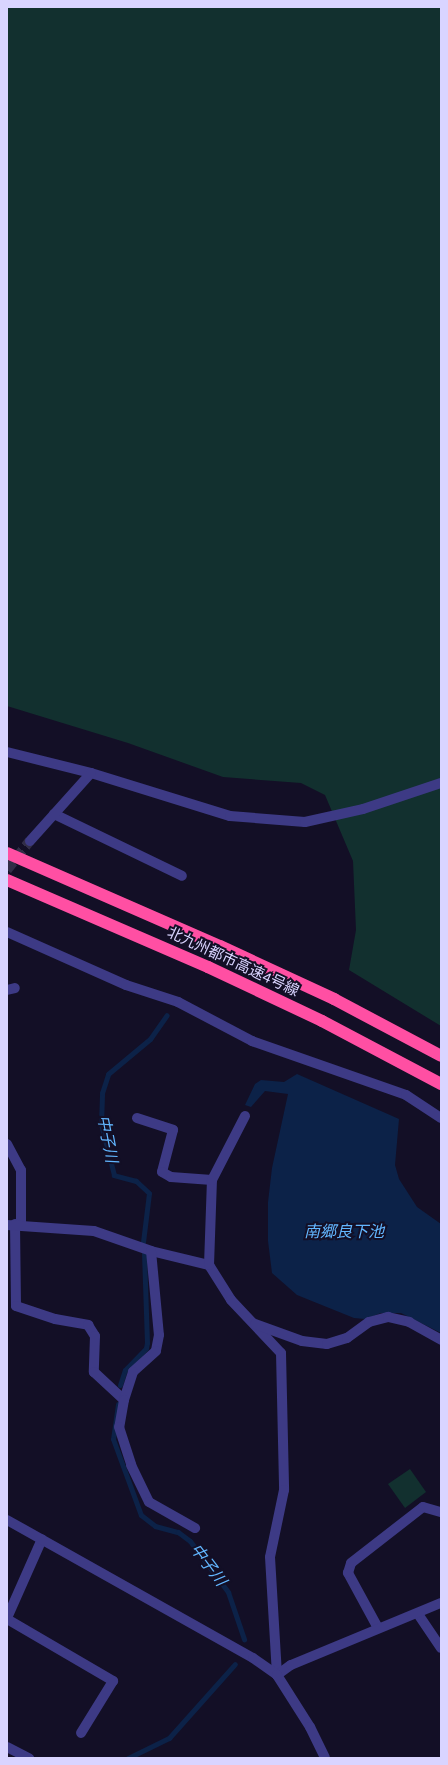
<!DOCTYPE html>
<meta charset="utf-8">
<style>
body{margin:0}
#map{position:relative;width:448px;height:1765px;overflow:hidden;background:#130f26;font-family:Karla,"Noto Sans JP",sans-serif}
div>[style]{position:absolute}
.green>*{inset:0;background:#12302f}
.water>*{inset:0;background:#0c2248}
.stream>*{height:5px;margin:-2.5px;padding:0 2.5px;transform-origin:2.5px;border-radius:2.5px;background:#0c2248}
.minor-tunnel>*{height:10px;margin-top:-5px;transform-origin:0;background:repeating-linear-gradient(90deg,#312d47 0 10px,transparent 0 15px)}
.minor>*{height:10px;margin:-5px;padding:0 5px;transform-origin:5px;border-radius:5px;background:#3d3a85}
.tertiary>*{height:10px;margin:-5px;padding:0 5px;transform-origin:5px;border-radius:5px;background:#3d3a85}
.motorway>*{height:12px;margin:-6px;padding:0 6px;transform-origin:6px;border-radius:6px;background:#ff4fa3}
span{translate:-50% -50%;white-space:nowrap;text-align:center;line-height:1.15;-webkit-text-stroke:4px #130f26;paint-order:stroke}
.street-label{font-size:15px;color:#d9d4ff}
.water-label{font-size:16px;color:#62b6ff;font-style:italic}
.frame{position:absolute;inset:0;border:8px solid #d9d4ff;pointer-events:none}
</style>
<div id="map">
<div class="green">
<div style="clip-path:polygon(7px 7px,441px 7px,441px 1026px,349px 970px,356px 930px,353px 861px,325px 795px,301px 783px,223px 777px,128px 743px,7px 706px)"></div>
<div style="clip-path:polygon(410px 1469px,426px 1492px,405px 1508px,388px 1484px)"></div>
</div>
<div class="water">
<div style="clip-path:polygon(297px 1074px,399px 1119px,395px 1165px,399px 1179px,417px 1207px,441px 1224px,441px 1333px,401px 1313px,381px 1313px,365px 1319px,354px 1318px,297px 1295px,272px 1273px,268px 1241px,268px 1202px,272px 1168px,288px 1094px,265px 1091px,251px 1107px,245px 1105px,255px 1084px,261px 1080px,284px 1082px)"></div>
</div>
<div class="stream">
<div style="left:143px;top:1242px;width:49px;rotate:-83deg"></div>
<div style="left:149px;top:1193px;width:18px;rotate:-137deg"></div>
<div style="left:136px;top:1181px;width:23px;rotate:-165deg"></div>
<div style="left:114px;top:1175px;width:53px;rotate:-104.3deg"></div>
<div style="left:101px;top:1124px;width:31px;rotate:-88deg"></div>
<div style="left:102px;top:1093px;width:20px;rotate:-72deg"></div>
<div style="left:108px;top:1074px;width:55px;rotate:-39.8deg"></div>
<div style="left:150px;top:1039px;width:29px;rotate:-55deg"></div>
<div style="left:120px;top:1385px;width:16px;rotate:-72deg"></div>
<div style="left:125px;top:1370px;width:30px;rotate:-46deg"></div>
<div style="left:146px;top:1348px;width:5px;rotate:-79deg"></div>
<div style="left:147px;top:1343px;width:90px;rotate:-91.9deg"></div>
<div style="left:118px;top:1404px;width:35px;rotate:98deg"></div>
<div style="left:113px;top:1439px;width:81px;rotate:69.8deg"></div>
<div style="left:141px;top:1515px;width:18px;rotate:38deg"></div>
<div style="left:155px;top:1526px;width:24px;rotate:15deg"></div>
<div style="left:178px;top:1532px;width:15px;rotate:37deg"></div>
<div style="left:190px;top:1541px;width:64px;rotate:53.3deg"></div>
<div style="left:228px;top:1592px;width:50px;rotate:71.2deg"></div>
<div style="left:128px;top:1758px;width:46px;rotate:-26deg"></div>
<div style="left:169px;top:1738px;width:99px;rotate:-48.3deg"></div>
</div>
<div class="minor-tunnel">
<div style="left:7px;top:870px;width:37px;rotate:-52deg"></div>
</div>
<div class="minor">
<div style="left:7px;top:752px;width:87px;rotate:14deg"></div>
<div style="left:91px;top:773px;width:145px;rotate:17.2deg"></div>
<div style="left:230px;top:816px;width:75px;rotate:4.6deg"></div>
<div style="left:305px;top:822px;width:59px;rotate:-12.6deg"></div>
<div style="left:363px;top:809px;width:82px;rotate:-18.4deg"></div>
<div style="left:54px;top:814px;width:142px;rotate:25.8deg"></div>
<div style="left:30px;top:841px;width:91px;rotate:-48.1deg"></div>
<div style="left:7px;top:932px;width:130px;rotate:24deg"></div>
<div style="left:126px;top:985px;width:55px;rotate:18.1deg"></div>
<div style="left:178px;top:1002px;width:84px;rotate:27.8deg"></div>
<div style="left:252px;top:1041px;width:163px;rotate:19.3deg"></div>
<div style="left:406px;top:1095px;width:42px;rotate:33.3deg"></div>
<div style="left:7px;top:990px;width:8px;rotate:-14deg"></div>
<div style="left:137px;top:1118px;width:38px;rotate:18deg"></div>
<div style="left:173px;top:1130px;width:43px;rotate:104.7deg"></div>
<div style="left:162px;top:1172px;width:10px;rotate:29deg"></div>
<div style="left:171px;top:1177px;width:41px;rotate:4.2deg"></div>
<div style="left:7px;top:1144px;width:30px;rotate:62deg"></div>
<div style="left:21px;top:1170px;width:54px;rotate:90deg"></div>
<div style="left:15px;top:1224px;width:82px;rotate:89.3deg"></div>
<div style="left:16px;top:1306px;width:41px;rotate:18.4deg"></div>
<div style="left:55px;top:1319px;width:34px;rotate:10deg"></div>
<div style="left:88px;top:1325px;width:13px;rotate:58deg"></div>
<div style="left:95px;top:1336px;width:36px;rotate:92deg"></div>
<div style="left:94px;top:1372px;width:41px;rotate:43deg"></div>
<div style="left:7px;top:1225px;width:87px;rotate:3.9deg"></div>
<div style="left:94px;top:1231px;width:60px;rotate:19.3deg"></div>
<div style="left:151px;top:1251px;width:60px;rotate:13.6deg"></div>
<div style="left:209px;top:1265px;width:41px;rotate:57.8deg"></div>
<div style="left:231px;top:1300px;width:73px;rotate:46.7deg"></div>
<div style="left:281px;top:1353px;width:137px;rotate:88.7deg"></div>
<div style="left:284px;top:1490px;width:68px;rotate:101.8deg"></div>
<div style="left:270px;top:1557px;width:118px;rotate:86.6deg"></div>
<div style="left:151px;top:1251px;width:84px;rotate:84.6deg"></div>
<div style="left:159px;top:1335px;width:16px;rotate:101deg"></div>
<div style="left:156px;top:1351px;width:31px;rotate:138deg"></div>
<div style="left:133px;top:1372px;width:29px;rotate:108deg"></div>
<div style="left:124px;top:1400px;width:27px;rotate:100deg"></div>
<div style="left:119px;top:1427px;width:40px;rotate:72deg"></div>
<div style="left:131px;top:1465px;width:41px;rotate:64.1deg"></div>
<div style="left:149px;top:1502px;width:53px;rotate:29.5deg"></div>
<div style="left:209px;top:1265px;width:85px;rotate:-88deg"></div>
<div style="left:212px;top:1180px;width:72px;rotate:-62.7deg"></div>
<div style="left:255px;top:1324px;width:50px;rotate:19.9deg"></div>
<div style="left:302px;top:1341px;width:25px;rotate:7deg"></div>
<div style="left:327px;top:1344px;width:21px;rotate:-17deg"></div>
<div style="left:347px;top:1338px;width:27px;rotate:-36deg"></div>
<div style="left:369px;top:1322px;width:20px;rotate:-15deg"></div>
<div style="left:388px;top:1317px;width:22px;rotate:13deg"></div>
<div style="left:409px;top:1322px;width:37px;rotate:29deg"></div>
<div style="left:418px;top:1614px;width:41px;rotate:55.9deg"></div>
<div style="left:7px;top:1618px;width:86px;rotate:-66.1deg"></div>
<div style="left:7px;top:1619px;width:123px;rotate:30.3deg"></div>
<div style="left:113px;top:1681px;width:61px;rotate:121.6deg"></div>
<div style="left:378px;top:1628px;width:63px;rotate:-118.6deg"></div>
<div style="left:348px;top:1573px;width:10px;rotate:-73deg"></div>
<div style="left:351px;top:1563px;width:91px;rotate:-37.9deg"></div>
<div style="left:423px;top:1507px;width:19px;rotate:16deg"></div>
<div style="left:277px;top:1675px;width:17px;rotate:-36deg"></div>
<div style="left:291px;top:1665px;width:162px;rotate:-22.5deg"></div>
<div style="left:7px;top:1747px;width:25px;rotate:27deg"></div>
</div>
<div class="tertiary">
<div style="left:7px;top:1520px;width:282px;rotate:29.3deg"></div>
<div style="left:253px;top:1658px;width:29px;rotate:35deg"></div>
<div style="left:277px;top:1675px;width:62px;rotate:57.6deg"></div>
<div style="left:310px;top:1727px;width:34px;rotate:64deg"></div>
</div>
<div class="motorway">
<div style="left:7px;top:853px;width:232px;rotate:23.6deg"></div>
<div style="left:220px;top:946px;width:126px;rotate:24.9deg"></div>
<div style="left:334px;top:999px;width:121px;rotate:28deg"></div>
<div style="left:7px;top:880px;width:219px;rotate:23.4deg"></div>
<div style="left:208px;top:967px;width:126px;rotate:25.3deg"></div>
<div style="left:322px;top:1021px;width:135px;rotate:27.9deg"></div>
</div>
<div class="street-label">
<span style="left:233px;top:962px;rotate:25deg">北九州都市高速4号線</span>
</div>
<div class="water-label">
<span style="left:107px;top:1139px;rotate:79deg">中子川</span>
<span style="left:344px;top:1232px">南郷良下池</span>
<span style="left:208px;top:1565px;rotate:53deg">中子川</span>
</div>
<div class="frame"></div>
</div>
